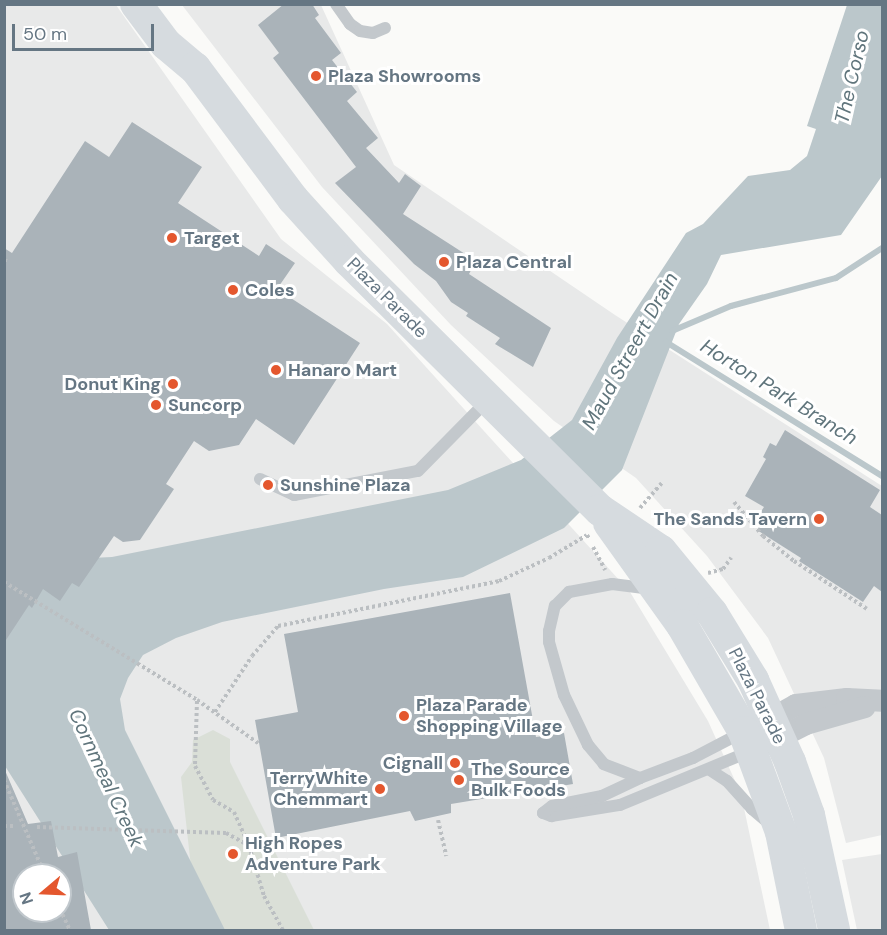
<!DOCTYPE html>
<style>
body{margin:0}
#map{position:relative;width:887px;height:935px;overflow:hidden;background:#fafaf8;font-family:"DM Sans",sans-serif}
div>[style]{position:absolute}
.built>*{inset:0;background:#e8e9e9}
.green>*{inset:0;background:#dadfd7}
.water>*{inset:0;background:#bbc7cb}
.stream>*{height:6px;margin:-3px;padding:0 3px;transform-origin:3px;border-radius:3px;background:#bbc7cb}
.building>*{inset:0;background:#aab3b9}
.path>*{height:4px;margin-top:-2px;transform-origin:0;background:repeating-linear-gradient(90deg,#bbbfc2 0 3px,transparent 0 6px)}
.lane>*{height:12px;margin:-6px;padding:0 6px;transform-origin:6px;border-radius:6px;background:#c3c8cc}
.street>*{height:22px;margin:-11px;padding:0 11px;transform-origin:11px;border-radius:11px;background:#c3c8cc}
.secondary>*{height:32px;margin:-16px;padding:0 16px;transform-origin:16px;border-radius:16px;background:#d6dbdf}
.dots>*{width:16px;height:16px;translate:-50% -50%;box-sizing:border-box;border:3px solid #fff;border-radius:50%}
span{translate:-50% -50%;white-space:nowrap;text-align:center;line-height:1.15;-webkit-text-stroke:6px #fff;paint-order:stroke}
.poi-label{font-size:18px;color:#657683;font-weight:700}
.left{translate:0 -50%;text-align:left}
.right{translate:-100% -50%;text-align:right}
.street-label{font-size:18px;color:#657683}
.water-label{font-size:20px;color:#60757c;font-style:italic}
.frame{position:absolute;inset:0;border:6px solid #657683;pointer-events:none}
.north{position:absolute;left:12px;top:863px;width:60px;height:60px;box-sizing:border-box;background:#fff;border:2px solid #c1c8cd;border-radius:50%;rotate:251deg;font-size:16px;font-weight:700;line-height:24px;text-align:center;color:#657683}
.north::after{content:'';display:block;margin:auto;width:21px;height:27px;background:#e4572e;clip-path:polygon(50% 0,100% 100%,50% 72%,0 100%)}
.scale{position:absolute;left:12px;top:24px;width:142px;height:27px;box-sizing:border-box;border:3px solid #657683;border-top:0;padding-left:8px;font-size:18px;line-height:21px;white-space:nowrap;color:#657683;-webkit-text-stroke:4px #fff;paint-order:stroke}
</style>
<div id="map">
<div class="built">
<div style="clip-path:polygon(evenodd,5px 5px,116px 5px,281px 239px,387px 324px,630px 592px,708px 721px,741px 794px,770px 930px,5px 930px,5px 5px,24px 875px,60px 875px,60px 911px,24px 911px,24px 875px)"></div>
<div style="clip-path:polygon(182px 5px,321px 5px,394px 165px,615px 315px,882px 486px,882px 835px,846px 843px,824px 758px,768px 638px,707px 556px,636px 478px,554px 421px,451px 325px,322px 187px)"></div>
<div style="clip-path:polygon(882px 854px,882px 930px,857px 930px,842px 860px)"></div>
</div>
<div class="green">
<div style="clip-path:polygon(213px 730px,230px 739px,230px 762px,314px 930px,198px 930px,181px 777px,192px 762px,193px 740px)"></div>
</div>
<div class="water">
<div style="clip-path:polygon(847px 5px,882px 5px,882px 176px,841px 235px,721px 255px,707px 284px,679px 324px,622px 470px,564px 528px,463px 577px,384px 589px,222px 622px,176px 638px,143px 655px,128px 678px,120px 699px,125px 730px,225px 930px,109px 930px,5px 766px,5px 558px,49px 560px,112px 557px,448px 490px,521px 460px,572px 420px,617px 338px,686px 233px,703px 224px,748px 176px,790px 170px,807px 156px,816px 129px,807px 126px)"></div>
</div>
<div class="stream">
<div style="left:672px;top:331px;width:64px;rotate:-23deg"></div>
<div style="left:731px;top:306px;width:109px;rotate:-14.9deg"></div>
<div style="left:836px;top:278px;width:55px;rotate:-33.1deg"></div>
<div style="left:666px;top:342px;width:254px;rotate:31.8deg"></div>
</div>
<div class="building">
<div style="clip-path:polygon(284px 4px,312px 4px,319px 15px,315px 18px,341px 53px,332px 60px,357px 92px,347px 101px,378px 138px,366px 148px,399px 183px,405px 174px,421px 186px,403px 214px,476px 261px,469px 274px,551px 328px,533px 367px,495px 344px,500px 338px,466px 316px,468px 313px,451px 302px,436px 281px,414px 264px,335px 183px,356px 167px,273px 58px,279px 53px,258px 25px)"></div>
<div style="clip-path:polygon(132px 122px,202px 167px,178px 203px,259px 256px,266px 244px,295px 263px,277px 289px,360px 343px,294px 445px,256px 419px,239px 445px,209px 451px,194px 441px,166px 484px,174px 489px,140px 540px,123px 542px,114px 536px,79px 587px,72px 583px,60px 601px,43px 589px,32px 608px,29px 605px,4px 643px,4px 248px,12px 253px,85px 141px,109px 157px)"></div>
<div style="clip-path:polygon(785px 430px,880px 490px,870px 507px,882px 515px,882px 592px,874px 586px,863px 602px,799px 561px,801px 558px,757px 530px,760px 526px,754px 522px,764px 507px,745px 496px,766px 459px,763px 457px,770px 443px,776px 446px)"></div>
<div style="clip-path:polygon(510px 593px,536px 737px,564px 733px,573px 784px,451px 804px,451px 813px,415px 821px,410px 811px,276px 838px,255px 720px,298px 712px,284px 634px)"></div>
<div style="clip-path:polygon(evenodd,4px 768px,28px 824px,51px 821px,58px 857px,77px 852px,91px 930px,4px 930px,4px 768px,24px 875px,60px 875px,60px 911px,24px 911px,24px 875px)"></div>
</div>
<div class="path">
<div style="left:4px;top:260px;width:4px;rotate:27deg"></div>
<div style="left:734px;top:502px;width:45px;rotate:49.5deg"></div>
<div style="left:763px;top:536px;width:40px;rotate:39deg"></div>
<div style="left:794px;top:561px;width:87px;rotate:33.3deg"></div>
<div style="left:640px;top:508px;width:33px;rotate:-49deg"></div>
<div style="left:593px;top:547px;width:26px;rotate:62deg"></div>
<div style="left:708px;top:573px;width:16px;rotate:-15deg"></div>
<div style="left:723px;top:569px;width:14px;rotate:-54deg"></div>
<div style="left:4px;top:582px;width:226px;rotate:31.4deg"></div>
<div style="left:197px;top:700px;width:75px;rotate:35.2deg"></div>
<div style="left:197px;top:701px;width:65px;rotate:91.8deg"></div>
<div style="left:195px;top:766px;width:38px;rotate:62deg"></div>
<div style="left:213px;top:800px;width:24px;rotate:30deg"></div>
<div style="left:234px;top:812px;width:37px;rotate:66deg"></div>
<div style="left:249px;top:846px;width:52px;rotate:73.3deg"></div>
<div style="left:264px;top:896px;width:39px;rotate:61deg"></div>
<div style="left:215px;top:712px;width:67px;rotate:-56.5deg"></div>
<div style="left:252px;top:656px;width:40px;rotate:-49deg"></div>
<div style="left:278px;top:626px;width:226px;rotate:-11.5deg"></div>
<div style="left:499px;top:581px;width:55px;rotate:-24.7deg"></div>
<div style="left:549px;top:558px;width:44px;rotate:-31.2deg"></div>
<div style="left:587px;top:535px;width:4px;rotate:56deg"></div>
<div style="left:4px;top:780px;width:103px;rotate:66.7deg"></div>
<div style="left:438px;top:820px;width:37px;rotate:77deg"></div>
<div style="left:4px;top:826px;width:12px"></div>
<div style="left:37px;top:827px;width:189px;rotate:1.8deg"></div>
<div style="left:226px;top:833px;width:26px;rotate:29deg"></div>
<div style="left:249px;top:846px;width:28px;rotate:-17deg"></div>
<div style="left:60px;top:909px;width:23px;rotate:65deg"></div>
</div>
<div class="lane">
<div style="left:336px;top:4px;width:24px;rotate:55deg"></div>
<div style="left:350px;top:24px;width:12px;rotate:35deg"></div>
<div style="left:360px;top:31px;width:13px;rotate:9deg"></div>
<div style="left:373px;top:33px;width:13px;rotate:-23deg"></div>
<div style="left:260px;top:479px;width:38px;rotate:25deg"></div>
<div style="left:294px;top:495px;width:126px;rotate:-11deg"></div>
<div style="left:418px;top:471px;width:101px;rotate:-45.4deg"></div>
<div style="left:710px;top:770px;width:20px;rotate:33deg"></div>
<div style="left:727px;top:781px;width:38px;rotate:48deg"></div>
<div style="left:752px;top:809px;width:23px;rotate:40deg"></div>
<div style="left:640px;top:778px;width:39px;rotate:-159deg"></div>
<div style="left:604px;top:764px;width:25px;rotate:-130deg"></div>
<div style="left:588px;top:745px;width:55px;rotate:-115.6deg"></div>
<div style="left:564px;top:695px;width:55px;rotate:-105.8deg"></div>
<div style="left:549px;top:642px;width:11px;rotate:-90deg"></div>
<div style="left:549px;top:631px;width:26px;rotate:-77deg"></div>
<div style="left:555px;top:606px;width:20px;rotate:-45deg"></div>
<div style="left:569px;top:592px;width:44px;rotate:-10.5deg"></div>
<div style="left:612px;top:584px;width:40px;rotate:7.1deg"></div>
<div style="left:543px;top:813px;width:9px;rotate:21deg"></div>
<div style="left:551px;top:816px;width:70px;rotate:-9.1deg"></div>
<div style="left:620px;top:805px;width:142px;rotate:-22.4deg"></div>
<div style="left:543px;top:813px;width:11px;rotate:-38deg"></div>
<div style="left:552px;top:806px;width:51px;rotate:-11.3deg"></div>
<div style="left:602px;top:796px;width:42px;rotate:-25.3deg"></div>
<div style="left:640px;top:778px;width:57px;rotate:-20.7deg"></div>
<div style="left:693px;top:758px;width:56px;rotate:-27.5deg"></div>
</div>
<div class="street">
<div style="left:758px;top:726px;width:43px;rotate:-28.9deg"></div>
<div style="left:796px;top:705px;width:51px;rotate:-6.7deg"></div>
<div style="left:847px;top:699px;width:35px;rotate:3deg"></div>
<div style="left:767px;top:744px;width:44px;rotate:-27.1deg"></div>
<div style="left:806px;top:724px;width:61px;rotate:-16.1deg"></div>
</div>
<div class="secondary">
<div style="left:136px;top:4px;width:50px;rotate:53.1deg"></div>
<div style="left:166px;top:44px;width:38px;rotate:40deg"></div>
<div style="left:195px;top:68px;width:164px;rotate:53.2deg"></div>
<div style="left:293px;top:199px;width:84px;rotate:47.9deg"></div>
<div style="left:349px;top:261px;width:354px;rotate:44.8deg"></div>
<div style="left:600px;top:510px;width:73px;rotate:33.9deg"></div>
<div style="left:661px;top:551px;width:80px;rotate:50.6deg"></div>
<div style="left:712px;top:613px;width:79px;rotate:58.5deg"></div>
<div style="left:753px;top:680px;width:90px;rotate:65.7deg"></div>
<div style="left:790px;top:762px;width:56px;rotate:70.3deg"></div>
<div style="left:809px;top:815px;width:118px;rotate:77.7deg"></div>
<div style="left:609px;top:523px;width:125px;rotate:54.4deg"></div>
<div style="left:682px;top:625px;width:124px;rotate:59.9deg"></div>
<div style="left:744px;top:732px;width:107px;rotate:69.7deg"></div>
<div style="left:781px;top:832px;width:100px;rotate:78.5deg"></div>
</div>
<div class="dots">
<div style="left:316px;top:76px;background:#e4572e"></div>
<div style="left:172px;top:238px;background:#e4572e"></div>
<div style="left:444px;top:262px;background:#e4572e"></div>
<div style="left:233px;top:290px;background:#e4572e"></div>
<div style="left:276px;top:370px;background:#e4572e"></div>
<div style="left:173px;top:384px;background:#e4572e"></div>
<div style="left:156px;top:405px;background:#e4572e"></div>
<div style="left:268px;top:485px;background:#e4572e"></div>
<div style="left:819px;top:519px;background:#e4572e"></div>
<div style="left:404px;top:716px;background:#e4572e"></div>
<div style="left:455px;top:763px;background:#e4572e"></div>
<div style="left:459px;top:780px;background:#e4572e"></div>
<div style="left:380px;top:789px;background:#e4572e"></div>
<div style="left:233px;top:854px;background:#e4572e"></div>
</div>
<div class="poi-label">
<span class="left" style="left:328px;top:76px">Plaza Showrooms</span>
<span class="left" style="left:184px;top:238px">Target</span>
<span class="left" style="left:456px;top:262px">Plaza Central</span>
<span class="left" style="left:245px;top:290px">Coles</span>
<span class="left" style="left:288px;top:370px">Hanaro Mart</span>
<span class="right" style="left:161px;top:384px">Donut King</span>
<span class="left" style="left:168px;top:405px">Suncorp</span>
<span class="left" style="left:280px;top:485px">Sunshine Plaza</span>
<span class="right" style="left:807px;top:519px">The Sands Tavern</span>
<span class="left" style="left:416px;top:716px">Plaza Parade<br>Shopping Village</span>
<span class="right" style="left:443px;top:763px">Cignall</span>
<span class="left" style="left:471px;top:780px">The Source<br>Bulk Foods</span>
<span class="right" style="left:368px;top:789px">TerryWhite<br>Chemmart</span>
<span class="left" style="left:245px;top:854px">High Ropes<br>Adventure Park</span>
</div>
<div class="street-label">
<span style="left:387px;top:298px;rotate:45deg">Plaza Parade</span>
<span style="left:757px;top:696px;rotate:63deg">Plaza Parade</span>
</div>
<div class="water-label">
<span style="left:852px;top:77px;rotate:-77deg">The Corso</span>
<span style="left:630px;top:351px;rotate:-61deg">Maud Streert Drain</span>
<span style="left:779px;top:392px;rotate:32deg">Horton Park Branch</span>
<span style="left:106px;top:778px;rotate:65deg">Cornmeal Creek</span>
</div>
<div class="frame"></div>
<div class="north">N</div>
<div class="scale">50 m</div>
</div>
